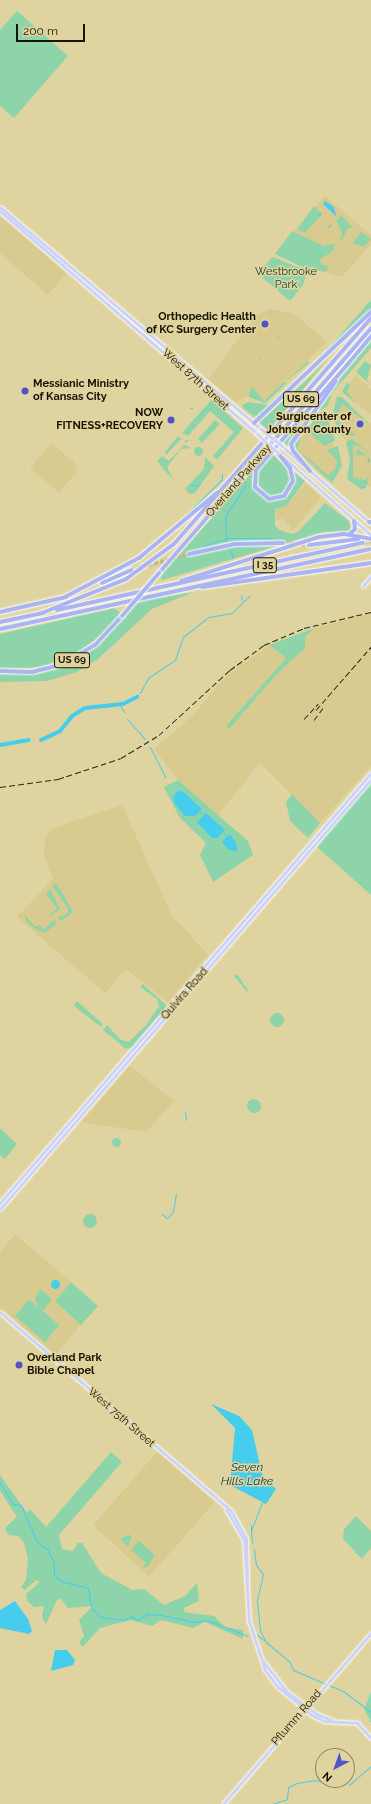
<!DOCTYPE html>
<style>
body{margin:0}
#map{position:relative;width:371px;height:1804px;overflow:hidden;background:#dfd4a0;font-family:Raleway,sans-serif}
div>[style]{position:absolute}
.built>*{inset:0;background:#d9cb8f}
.green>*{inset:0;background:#8dd4aa}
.round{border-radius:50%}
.water>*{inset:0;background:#46cced}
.stream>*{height:1px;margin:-0.5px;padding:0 0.5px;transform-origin:0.5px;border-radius:0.5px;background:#46cced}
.river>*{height:4px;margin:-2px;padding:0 2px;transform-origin:2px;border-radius:2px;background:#46cced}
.highway-tunnel>*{height:4px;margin-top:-2px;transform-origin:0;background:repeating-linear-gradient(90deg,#c1b788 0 4px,transparent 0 6px)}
.roads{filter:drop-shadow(0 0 1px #fff) drop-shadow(0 0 1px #fff)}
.major>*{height:3px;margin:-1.5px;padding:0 1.5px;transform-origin:1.5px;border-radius:1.5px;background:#cdd2f7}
.highway>*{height:4px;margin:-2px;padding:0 2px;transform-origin:2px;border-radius:2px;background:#abb4f2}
.rail>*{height:1px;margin-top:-0.5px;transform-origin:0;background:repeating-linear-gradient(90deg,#2d2712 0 6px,transparent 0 9px)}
.bridges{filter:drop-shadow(0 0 1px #fff) drop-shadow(0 0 1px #fff)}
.major-bridge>*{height:3px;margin:-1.5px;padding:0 1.5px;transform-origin:1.5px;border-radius:1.5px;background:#cdd2f7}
.highway-bridge>*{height:4px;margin:-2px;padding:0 2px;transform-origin:2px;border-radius:2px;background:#abb4f2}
.dots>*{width:11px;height:11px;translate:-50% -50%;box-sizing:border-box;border:2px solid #dfd4a0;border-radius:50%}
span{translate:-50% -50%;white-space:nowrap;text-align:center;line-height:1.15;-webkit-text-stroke:3px #dfd4a0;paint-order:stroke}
.shield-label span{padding:1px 3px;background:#dfd4a0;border:1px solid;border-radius:3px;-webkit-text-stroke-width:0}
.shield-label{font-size:10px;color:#191402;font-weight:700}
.park-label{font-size:11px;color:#1b442e}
.poi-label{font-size:11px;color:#191402;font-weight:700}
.right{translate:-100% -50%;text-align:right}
.left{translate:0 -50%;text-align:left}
.street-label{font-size:11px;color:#191402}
.water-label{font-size:12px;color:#003e4b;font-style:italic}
.north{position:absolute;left:315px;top:1748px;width:40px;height:40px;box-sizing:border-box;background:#dfd4a0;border:1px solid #908761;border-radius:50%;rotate:221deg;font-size:11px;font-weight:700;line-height:16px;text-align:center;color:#191402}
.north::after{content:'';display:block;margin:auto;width:14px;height:18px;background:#5153c9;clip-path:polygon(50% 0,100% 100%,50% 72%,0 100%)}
.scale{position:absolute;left:16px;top:24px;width:69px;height:18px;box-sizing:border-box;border:2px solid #191402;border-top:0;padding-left:5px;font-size:12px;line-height:14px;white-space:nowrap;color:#191402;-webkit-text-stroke:3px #dfd4a0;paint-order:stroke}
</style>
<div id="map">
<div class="built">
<div style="clip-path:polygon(325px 196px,371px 235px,371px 244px,342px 277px,293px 262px,276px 252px)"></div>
<div style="clip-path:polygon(0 216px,67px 273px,48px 295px,0 253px)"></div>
<div style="clip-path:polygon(269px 309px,293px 313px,327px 342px,265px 401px,247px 396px,236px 402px,208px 379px,254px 318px)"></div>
<div style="clip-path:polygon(355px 375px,371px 389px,371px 415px,344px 392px)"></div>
<div style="clip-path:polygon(340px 397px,371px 424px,371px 487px,353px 481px,350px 449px,334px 419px)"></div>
<div style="clip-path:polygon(320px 414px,341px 461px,328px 480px,297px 454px,293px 446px)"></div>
<div style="clip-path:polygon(51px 443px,74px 462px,77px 472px,59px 493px,30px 468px)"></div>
<div style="clip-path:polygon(306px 483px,321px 498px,293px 530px,282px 518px,277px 520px,275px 509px,286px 506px)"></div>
<div style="clip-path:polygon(371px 614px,371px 766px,320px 823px,260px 763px,218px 815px,178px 780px,154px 749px,194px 714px,225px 677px,269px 645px,286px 658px,226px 726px,229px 729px,277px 674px,305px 648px,305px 637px,315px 628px)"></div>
<div style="clip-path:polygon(122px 805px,172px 916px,208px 954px,168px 1002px,126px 969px,105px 993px,17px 917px,53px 879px,44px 853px,45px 839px,51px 829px)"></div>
<div style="clip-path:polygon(130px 1066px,174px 1101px,146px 1132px,81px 1122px)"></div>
<div style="clip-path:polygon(15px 1234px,71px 1282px,55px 1301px,81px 1325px,54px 1356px,0 1309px,0 1252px)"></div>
<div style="clip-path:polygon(158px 1451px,215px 1502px,149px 1577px,93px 1525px)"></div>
</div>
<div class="green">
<div style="clip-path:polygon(17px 11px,68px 56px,14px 118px,0 106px,0 30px)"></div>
<div style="clip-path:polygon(314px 206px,322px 214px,305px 233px,297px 229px)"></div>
<div style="clip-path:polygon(341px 215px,353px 228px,348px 228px,340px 243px,342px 232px,336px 221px)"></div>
<div style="clip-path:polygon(292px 231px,324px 246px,335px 244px,333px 251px,319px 260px,324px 266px,320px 270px,326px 265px,329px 268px,325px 272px,300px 266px,275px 254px)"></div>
<div style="clip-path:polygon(361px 232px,371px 239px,364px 247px,353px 243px)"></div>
<div style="clip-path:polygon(273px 257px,307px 271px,303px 285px,290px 301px,257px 273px)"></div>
<div style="clip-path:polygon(371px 300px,371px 311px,304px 375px,261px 413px,255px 417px,244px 409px,242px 405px,249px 402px,268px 405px,319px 359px)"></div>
<div style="clip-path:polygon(371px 340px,371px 348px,332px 393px,327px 407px,317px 411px,303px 431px,297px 449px,328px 475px,336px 468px,337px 460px,327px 450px,338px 446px,342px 466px,332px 483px,293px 446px,336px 383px)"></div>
<div style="clip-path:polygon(330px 356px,269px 431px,259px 422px,307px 380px)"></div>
<div style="clip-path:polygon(308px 361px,309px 363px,288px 380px,288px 379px)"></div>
<div style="clip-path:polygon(365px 361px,371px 365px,367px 380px,371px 385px,356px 372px)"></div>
<div style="clip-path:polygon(284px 382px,287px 383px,265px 403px,249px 397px,250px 389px,252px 387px,264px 401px)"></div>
<div style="clip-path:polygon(347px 382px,350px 385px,347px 392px,357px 404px,342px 392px)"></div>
<div style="clip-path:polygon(325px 394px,290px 446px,282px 442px)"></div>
<div style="clip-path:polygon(337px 397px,342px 397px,371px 426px,342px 404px,336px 419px,356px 435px,342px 436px,332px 416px)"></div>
<div style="clip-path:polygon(211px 400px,243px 428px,217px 460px,213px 456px,234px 432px,210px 411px,188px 436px,182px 433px)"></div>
<div style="clip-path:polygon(325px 411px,335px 441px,324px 446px,307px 430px,319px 413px)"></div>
<div style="clip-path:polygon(215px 420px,220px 424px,202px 443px,198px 439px)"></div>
<div style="clip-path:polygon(177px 437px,182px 438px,166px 455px,165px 452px)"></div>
<div style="clip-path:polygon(352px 439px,371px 455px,357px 445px,353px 446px,353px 477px,365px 480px,371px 472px,367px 480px,369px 483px,362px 490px,347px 479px,350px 458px,346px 442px)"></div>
<div style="clip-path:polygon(184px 445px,191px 448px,181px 449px,167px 467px,173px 480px,157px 461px,162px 456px,169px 461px)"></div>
<div class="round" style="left:193.5px;top:446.5px;width:9px;height:9px"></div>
<div style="clip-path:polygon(358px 449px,370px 459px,371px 463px,365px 455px,355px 455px)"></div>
<div style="clip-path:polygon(272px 454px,288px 469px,291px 483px,287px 491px,273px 498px,265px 495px,255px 480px,258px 470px)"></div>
<div style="clip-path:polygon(205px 457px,214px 466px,195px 493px,190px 494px,185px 489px,204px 469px)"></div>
<div style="clip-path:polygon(254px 470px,252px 484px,266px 499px,278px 500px,289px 494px,294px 472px,305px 481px,286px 506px,275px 509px,275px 526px,280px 530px,291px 534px,298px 532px,325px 503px,349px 521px,351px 531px,324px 532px,286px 543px,258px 540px,228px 542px,188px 552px,189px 556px,245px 544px,280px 545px,162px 580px,160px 576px)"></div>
<div style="clip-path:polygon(194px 592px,152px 609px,98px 659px,77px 672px,47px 681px,0 682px,0 674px,37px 674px,77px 660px,100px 644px,139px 601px)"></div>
<div style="clip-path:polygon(114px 608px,121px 613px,105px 632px,78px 653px,41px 667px,0 669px,0 634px)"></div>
<div style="clip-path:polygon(315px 628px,305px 637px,305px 648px,277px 674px,229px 729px,226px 726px,286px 658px,269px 645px)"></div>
<div style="clip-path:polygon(178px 780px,248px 841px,253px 855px,213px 882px,200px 855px,206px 843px,180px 818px,164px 787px)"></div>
<div style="clip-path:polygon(371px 782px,371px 895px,317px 847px)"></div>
<div style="clip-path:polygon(292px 794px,320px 823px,308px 838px,290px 821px,286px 802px)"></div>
<div style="clip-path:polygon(57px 884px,73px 912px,61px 921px,58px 917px,67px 914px,68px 909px,52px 885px)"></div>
<div style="clip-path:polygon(50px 889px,60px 909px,46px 919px,57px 908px,46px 894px)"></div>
<div style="clip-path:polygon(25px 915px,35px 927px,39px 925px,43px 930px,54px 920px,57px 924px,44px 933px,34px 928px,25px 920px)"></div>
<div style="clip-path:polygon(237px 974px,248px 990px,247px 992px,234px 976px)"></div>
<div style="clip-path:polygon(143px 984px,167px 1006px,132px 1047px,126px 1049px,103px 1030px,107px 1025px,121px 1040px,129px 1042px,146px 1025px,159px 1006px,157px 999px,140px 987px)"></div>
<div style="clip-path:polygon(77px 1001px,103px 1024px,101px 1027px,74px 1006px)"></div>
<div class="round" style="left:270px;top:1013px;width:14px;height:14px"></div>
<div class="round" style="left:247px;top:1099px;width:14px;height:14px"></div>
<div style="clip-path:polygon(0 1128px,17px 1144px,5px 1159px,0 1155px)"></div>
<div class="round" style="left:111.5px;top:1137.5px;width:9px;height:9px"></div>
<div class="round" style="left:83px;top:1214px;width:14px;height:14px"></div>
<div style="clip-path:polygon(71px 1282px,98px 1306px,81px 1325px,55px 1301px)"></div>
<div style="clip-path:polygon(40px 1289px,52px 1299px,43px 1311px,59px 1325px,45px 1342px,15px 1316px,29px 1299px,38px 1307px,35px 1298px)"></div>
<div style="clip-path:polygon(111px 1452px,122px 1462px,59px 1535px,62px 1549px,73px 1551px,78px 1543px,82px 1543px,101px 1573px,132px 1590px,144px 1589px,164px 1605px,185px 1596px,197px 1583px,199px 1601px,184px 1608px,184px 1612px,214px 1616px,225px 1627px,243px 1630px,243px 1639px,205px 1622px,193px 1628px,161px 1620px,152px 1626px,130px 1620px,100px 1628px,83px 1647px,79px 1643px,84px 1636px,79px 1620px,93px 1606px,68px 1608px,61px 1599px,57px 1600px,46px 1624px,42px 1617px,44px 1606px,34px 1607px,27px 1601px,26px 1594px,40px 1582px,36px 1580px,25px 1590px,21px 1587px,26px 1580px,28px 1560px,24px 1542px,18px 1536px,8px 1535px,5px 1528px,17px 1517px,0 1491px,0 1475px,27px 1513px,30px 1509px,46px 1527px)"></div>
<div style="clip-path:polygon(356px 1516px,371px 1531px,371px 1548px,362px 1559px,343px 1539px,344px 1529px)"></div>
<div style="clip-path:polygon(128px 1534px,132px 1537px,128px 1547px,120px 1539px,123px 1537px,127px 1541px,124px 1538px)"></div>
<div style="clip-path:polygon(139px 1541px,155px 1555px,147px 1567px,142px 1567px,146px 1563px,131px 1550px)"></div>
<div style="clip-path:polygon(371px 1692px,371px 1722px,368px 1722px,370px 1720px,364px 1709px)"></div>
</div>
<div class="water">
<div style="clip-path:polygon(325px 201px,333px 206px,337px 217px,323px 204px)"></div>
<div style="clip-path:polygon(178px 791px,182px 791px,202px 809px,195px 816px,185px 816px,175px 804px,173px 797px)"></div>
<div style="clip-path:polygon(206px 813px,225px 830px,218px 838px,212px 838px,197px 822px)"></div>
<div style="clip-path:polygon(230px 834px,237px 845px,237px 852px,228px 849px,222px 842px)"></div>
<div class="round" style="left:50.5px;top:1279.5px;width:9px;height:9px"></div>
<div style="clip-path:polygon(211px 1404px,239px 1416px,252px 1430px,263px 1478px,276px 1489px,266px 1504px,230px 1485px,235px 1428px)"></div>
<div style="clip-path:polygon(15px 1601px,28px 1619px,32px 1631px,29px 1634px,0 1628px,0 1610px)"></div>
<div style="clip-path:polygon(55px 1650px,67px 1650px,75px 1660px,73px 1665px,51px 1671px)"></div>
</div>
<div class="stream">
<div style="left:318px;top:216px;width:4px;rotate:-45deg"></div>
<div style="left:328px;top:227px;width:4px;rotate:-45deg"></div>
<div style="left:278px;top:337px;width:1px;rotate:-90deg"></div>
<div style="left:260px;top:358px;width:1px;rotate:-90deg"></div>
<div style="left:190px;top:408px;width:2px"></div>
<div style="left:185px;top:441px;width:2px;rotate:-27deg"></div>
<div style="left:368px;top:461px;width:2px;rotate:-90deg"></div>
<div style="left:222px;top:474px;width:6px;rotate:90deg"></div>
<div style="left:191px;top:485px;width:7px"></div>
<div style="left:363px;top:487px;width:2px"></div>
<div style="left:225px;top:515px;width:26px;rotate:88deg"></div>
<div style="left:225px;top:516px;width:37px;rotate:-56deg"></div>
<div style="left:180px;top:521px;width:59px;rotate:-45deg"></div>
<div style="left:203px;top:546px;width:27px;rotate:-17deg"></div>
<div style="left:229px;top:538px;width:43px"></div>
<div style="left:229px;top:549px;width:10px;rotate:66deg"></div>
<div style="left:241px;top:595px;width:5px;rotate:79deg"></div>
<div style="left:140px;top:693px;width:17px;rotate:-62deg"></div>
<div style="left:148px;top:678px;width:32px;rotate:-34deg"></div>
<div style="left:175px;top:660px;width:24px;rotate:-71deg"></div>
<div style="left:183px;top:637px;width:33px;rotate:-38deg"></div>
<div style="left:209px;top:617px;width:23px;rotate:-10deg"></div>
<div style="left:232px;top:613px;width:25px;rotate:-45deg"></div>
<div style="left:120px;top:705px;width:8px;rotate:60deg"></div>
<div style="left:127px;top:719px;width:27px;rotate:48deg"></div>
<div style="left:150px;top:747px;width:34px;rotate:63deg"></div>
<div style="left:200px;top:812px;width:4px;rotate:45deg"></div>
<div style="left:224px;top:833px;width:4px;rotate:56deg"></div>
<div style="left:185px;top:1111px;width:9px;rotate:84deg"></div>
<div style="left:162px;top:1214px;width:6px;rotate:39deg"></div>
<div style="left:167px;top:1218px;width:8px;rotate:-45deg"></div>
<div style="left:173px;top:1212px;width:19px;rotate:-81deg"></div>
<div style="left:0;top:1483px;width:25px;rotate:58deg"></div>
<div style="left:13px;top:1504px;width:8px;rotate:7deg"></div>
<div style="left:21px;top:1505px;width:40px;rotate:66.6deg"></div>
<div style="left:37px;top:1542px;width:12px;rotate:35deg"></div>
<div style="left:47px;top:1549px;width:15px;rotate:62deg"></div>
<div style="left:54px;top:1562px;width:13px;rotate:90deg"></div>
<div style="left:54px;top:1575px;width:11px;rotate:38deg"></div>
<div style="left:63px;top:1582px;width:26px;rotate:13deg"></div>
<div style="left:88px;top:1588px;width:19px;rotate:81deg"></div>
<div style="left:91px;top:1607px;width:13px;rotate:48deg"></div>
<div style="left:100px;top:1617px;width:25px;rotate:7deg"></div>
<div style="left:125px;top:1620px;width:7px;rotate:-34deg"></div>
<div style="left:131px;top:1616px;width:7px;rotate:34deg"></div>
<div style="left:137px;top:1620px;width:13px;rotate:-29deg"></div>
<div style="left:148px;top:1614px;width:13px;rotate:4deg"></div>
<div style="left:161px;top:1615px;width:34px;rotate:12deg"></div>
<div style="left:194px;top:1622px;width:13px;rotate:-9deg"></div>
<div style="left:207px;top:1620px;width:44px;rotate:21.3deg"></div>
<div style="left:251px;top:1530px;width:5px;rotate:-90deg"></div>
<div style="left:252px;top:1543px;width:12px;rotate:-95deg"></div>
<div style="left:251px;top:1531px;width:31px;rotate:-69deg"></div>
<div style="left:254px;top:1549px;width:16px;rotate:83deg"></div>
<div style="left:256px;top:1565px;width:11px;rotate:52deg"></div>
<div style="left:263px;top:1574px;width:28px;rotate:103deg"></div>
<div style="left:257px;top:1601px;width:30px;rotate:84deg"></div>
<div style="left:260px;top:1631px;width:13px;rotate:61deg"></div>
<div style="left:266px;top:1642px;width:30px;rotate:40deg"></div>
<div style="left:289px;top:1661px;width:10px;rotate:66deg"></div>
<div style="left:293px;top:1670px;width:54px;rotate:22.8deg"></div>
<div style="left:343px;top:1691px;width:35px;rotate:37deg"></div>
<div style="left:257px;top:1635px;width:9px;rotate:36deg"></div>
<div style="left:349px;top:1785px;width:29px;rotate:-41deg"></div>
<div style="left:272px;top:1804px;width:16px;rotate:-18deg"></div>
<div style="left:287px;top:1799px;width:12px;rotate:-85deg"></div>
<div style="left:288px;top:1787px;width:10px;rotate:-24deg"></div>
<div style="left:297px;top:1783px;width:19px;rotate:-9deg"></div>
<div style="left:316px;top:1780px;width:16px;rotate:18deg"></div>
</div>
<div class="river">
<div style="left:41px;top:740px;width:21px;rotate:-25deg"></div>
<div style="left:60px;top:731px;width:19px;rotate:-51deg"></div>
<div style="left:72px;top:716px;width:15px;rotate:-32deg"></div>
<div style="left:85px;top:708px;width:38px;rotate:-6deg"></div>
<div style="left:123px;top:704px;width:16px;rotate:-27deg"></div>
<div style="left:0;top:745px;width:29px;rotate:-10deg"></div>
</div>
<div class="highway-tunnel">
<div style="left:283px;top:543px;width:26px;rotate:4deg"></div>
<div style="left:363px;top:543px;width:8px;rotate:-14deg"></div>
<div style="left:131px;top:570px;width:60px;rotate:-15.4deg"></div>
</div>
<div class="roads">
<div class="major">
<div style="left:0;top:207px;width:343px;rotate:40.4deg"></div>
<div style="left:0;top:211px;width:340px;rotate:40.9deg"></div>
<div style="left:211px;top:394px;width:3px;rotate:-18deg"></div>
<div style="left:214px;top:393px;width:19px;rotate:35deg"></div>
<div style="left:282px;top:446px;width:27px;rotate:42deg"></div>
<div style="left:283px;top:457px;width:118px;rotate:41.6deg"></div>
<div style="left:309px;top:470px;width:81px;rotate:41deg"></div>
<div style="left:363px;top:586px;width:13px;rotate:-51deg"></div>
<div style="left:0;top:1203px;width:568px;rotate:-49.21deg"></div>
<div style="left:0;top:1209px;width:568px;rotate:-49.21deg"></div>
<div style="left:0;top:1312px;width:305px;rotate:40.7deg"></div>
<div style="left:231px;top:1511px;width:31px;rotate:61deg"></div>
<div style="left:246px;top:1538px;width:42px;rotate:88.6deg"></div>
<div style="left:226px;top:1509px;width:36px;rotate:60deg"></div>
<div style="left:244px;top:1540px;width:81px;rotate:86.5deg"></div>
<div style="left:249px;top:1621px;width:52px;rotate:71.9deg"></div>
<div style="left:265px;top:1670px;width:21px;rotate:53deg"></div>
<div style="left:278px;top:1687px;width:45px;rotate:39.6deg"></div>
<div style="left:313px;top:1716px;width:12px;rotate:24deg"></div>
<div style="left:324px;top:1721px;width:33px;rotate:3deg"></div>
<div style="left:357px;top:1723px;width:21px;rotate:47deg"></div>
<div style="left:262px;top:1660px;width:39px;rotate:52deg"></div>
<div style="left:286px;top:1691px;width:38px;rotate:37deg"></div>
<div style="left:316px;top:1714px;width:17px;rotate:21deg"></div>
<div style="left:223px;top:1804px;width:226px;rotate:-49.1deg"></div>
</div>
<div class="highway">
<div style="left:347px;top:365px;width:38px;rotate:-50deg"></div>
<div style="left:254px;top:423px;width:161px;rotate:-43.5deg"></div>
<div style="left:277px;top:452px;width:21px;rotate:51deg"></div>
<div style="left:290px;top:468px;width:13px;rotate:77deg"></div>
<div style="left:293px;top:481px;width:17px;rotate:121deg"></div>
<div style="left:284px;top:496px;width:15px;rotate:169deg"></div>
<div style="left:269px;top:499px;width:18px;rotate:-139deg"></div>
<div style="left:255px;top:487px;width:17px;rotate:-87deg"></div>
<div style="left:256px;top:470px;width:139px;rotate:-49.1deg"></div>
<div style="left:310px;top:471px;width:26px;rotate:-130deg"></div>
<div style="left:293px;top:451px;width:7px;rotate:-106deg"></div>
<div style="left:291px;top:444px;width:77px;rotate:-54.5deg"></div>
<div style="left:369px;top:522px;width:2px"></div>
<div style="left:350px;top:534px;width:7px;rotate:-45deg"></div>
<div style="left:355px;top:529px;width:8px;rotate:-97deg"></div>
<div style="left:309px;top:545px;width:50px;rotate:-6.8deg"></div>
<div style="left:189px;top:554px;width:47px;rotate:-12.3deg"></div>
<div style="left:235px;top:544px;width:48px;rotate:-1.2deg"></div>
<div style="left:159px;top:573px;width:324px;rotate:-49.1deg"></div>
<div style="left:181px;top:581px;width:145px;rotate:-17.7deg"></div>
<div style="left:319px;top:537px;width:25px;rotate:-7deg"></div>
<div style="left:344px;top:534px;width:27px;rotate:10deg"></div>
<div style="left:102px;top:583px;width:32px;rotate:-24deg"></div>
<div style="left:202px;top:587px;width:171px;rotate:-8.1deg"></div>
<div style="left:65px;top:597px;width:84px;rotate:-27.8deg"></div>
<div style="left:139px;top:558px;width:103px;rotate:-39.9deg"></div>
<div style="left:57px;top:610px;width:313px;rotate:-12.4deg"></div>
<div style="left:0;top:612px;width:68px;rotate:-12.8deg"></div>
<div style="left:42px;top:613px;width:91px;rotate:-22deg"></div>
<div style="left:126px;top:579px;width:59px;rotate:-36.1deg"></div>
<div style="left:174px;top:544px;width:300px;rotate:-48.9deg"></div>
<div style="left:0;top:622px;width:44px;rotate:-11.8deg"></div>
<div style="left:0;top:629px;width:378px;rotate:-12.2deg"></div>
<div style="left:0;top:671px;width:32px;rotate:2deg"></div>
<div style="left:32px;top:672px;width:32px;rotate:-14deg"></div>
<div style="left:63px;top:664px;width:37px;rotate:-31deg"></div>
<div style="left:95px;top:645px;width:40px;rotate:-47deg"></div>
</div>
</div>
<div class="rail">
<div style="left:316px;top:710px;width:84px;rotate:-48.9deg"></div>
<div style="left:304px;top:719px;width:21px;rotate:-47deg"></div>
<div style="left:314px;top:720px;width:15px;rotate:-53deg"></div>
<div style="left:0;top:787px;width:59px;rotate:-7.9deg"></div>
<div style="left:58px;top:779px;width:66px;rotate:-18.4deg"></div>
<div style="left:121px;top:758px;width:44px;rotate:-31.2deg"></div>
<div style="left:159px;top:735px;width:96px;rotate:-42.5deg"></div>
<div style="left:230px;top:670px;width:42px;rotate:-36.3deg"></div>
<div style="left:264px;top:645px;width:43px;rotate:-23deg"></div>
<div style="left:304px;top:628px;width:69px;rotate:-13.4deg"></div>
</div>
<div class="bridges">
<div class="major-bridge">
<div style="left:261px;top:429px;width:27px;rotate:39deg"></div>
<div style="left:257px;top:434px;width:27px;rotate:42deg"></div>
</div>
<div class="highway-bridge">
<div style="left:122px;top:616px;width:57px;rotate:-49.3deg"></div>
</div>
</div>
<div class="dots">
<div style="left:265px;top:324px;background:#5153c9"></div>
<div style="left:25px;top:391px;background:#5153c9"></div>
<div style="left:171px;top:420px;background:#5153c9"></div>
<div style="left:360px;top:424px;background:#5153c9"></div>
<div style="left:19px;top:1365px;background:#5153c9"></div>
</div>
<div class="shield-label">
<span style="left:301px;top:399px">US 69</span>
<span style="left:265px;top:565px">I 35</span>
<span style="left:72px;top:660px">US 69</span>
</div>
<div class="park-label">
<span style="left:286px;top:279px">Westbrooke<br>Park</span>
</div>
<div class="poi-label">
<span class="right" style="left:256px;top:324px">Orthopedic Health<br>of KC Surgery Center</span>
<span class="left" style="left:33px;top:391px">Messianic Ministry<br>of Kansas City</span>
<span class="right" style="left:163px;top:420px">NOW<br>FITNESS+RECOVERY</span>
<span class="right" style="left:351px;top:424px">Surgicenter of<br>Johnson County</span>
<span class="left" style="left:27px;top:1365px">Overland Park<br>Bible Chapel</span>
</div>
<div class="street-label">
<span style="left:195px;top:380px;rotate:42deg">West 87th Street</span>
<span style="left:239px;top:481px;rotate:-49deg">Overland Parkway</span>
<span style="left:185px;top:994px;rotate:-49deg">Quivira Road</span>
<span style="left:121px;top:1418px;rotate:41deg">West 75th Street</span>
<span style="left:297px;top:1718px;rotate:-49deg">Pflumm Road</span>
</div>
<div class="water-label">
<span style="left:247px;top:1475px">Seven<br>Hills Lake</span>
</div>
<div class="north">N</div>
<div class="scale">200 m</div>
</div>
